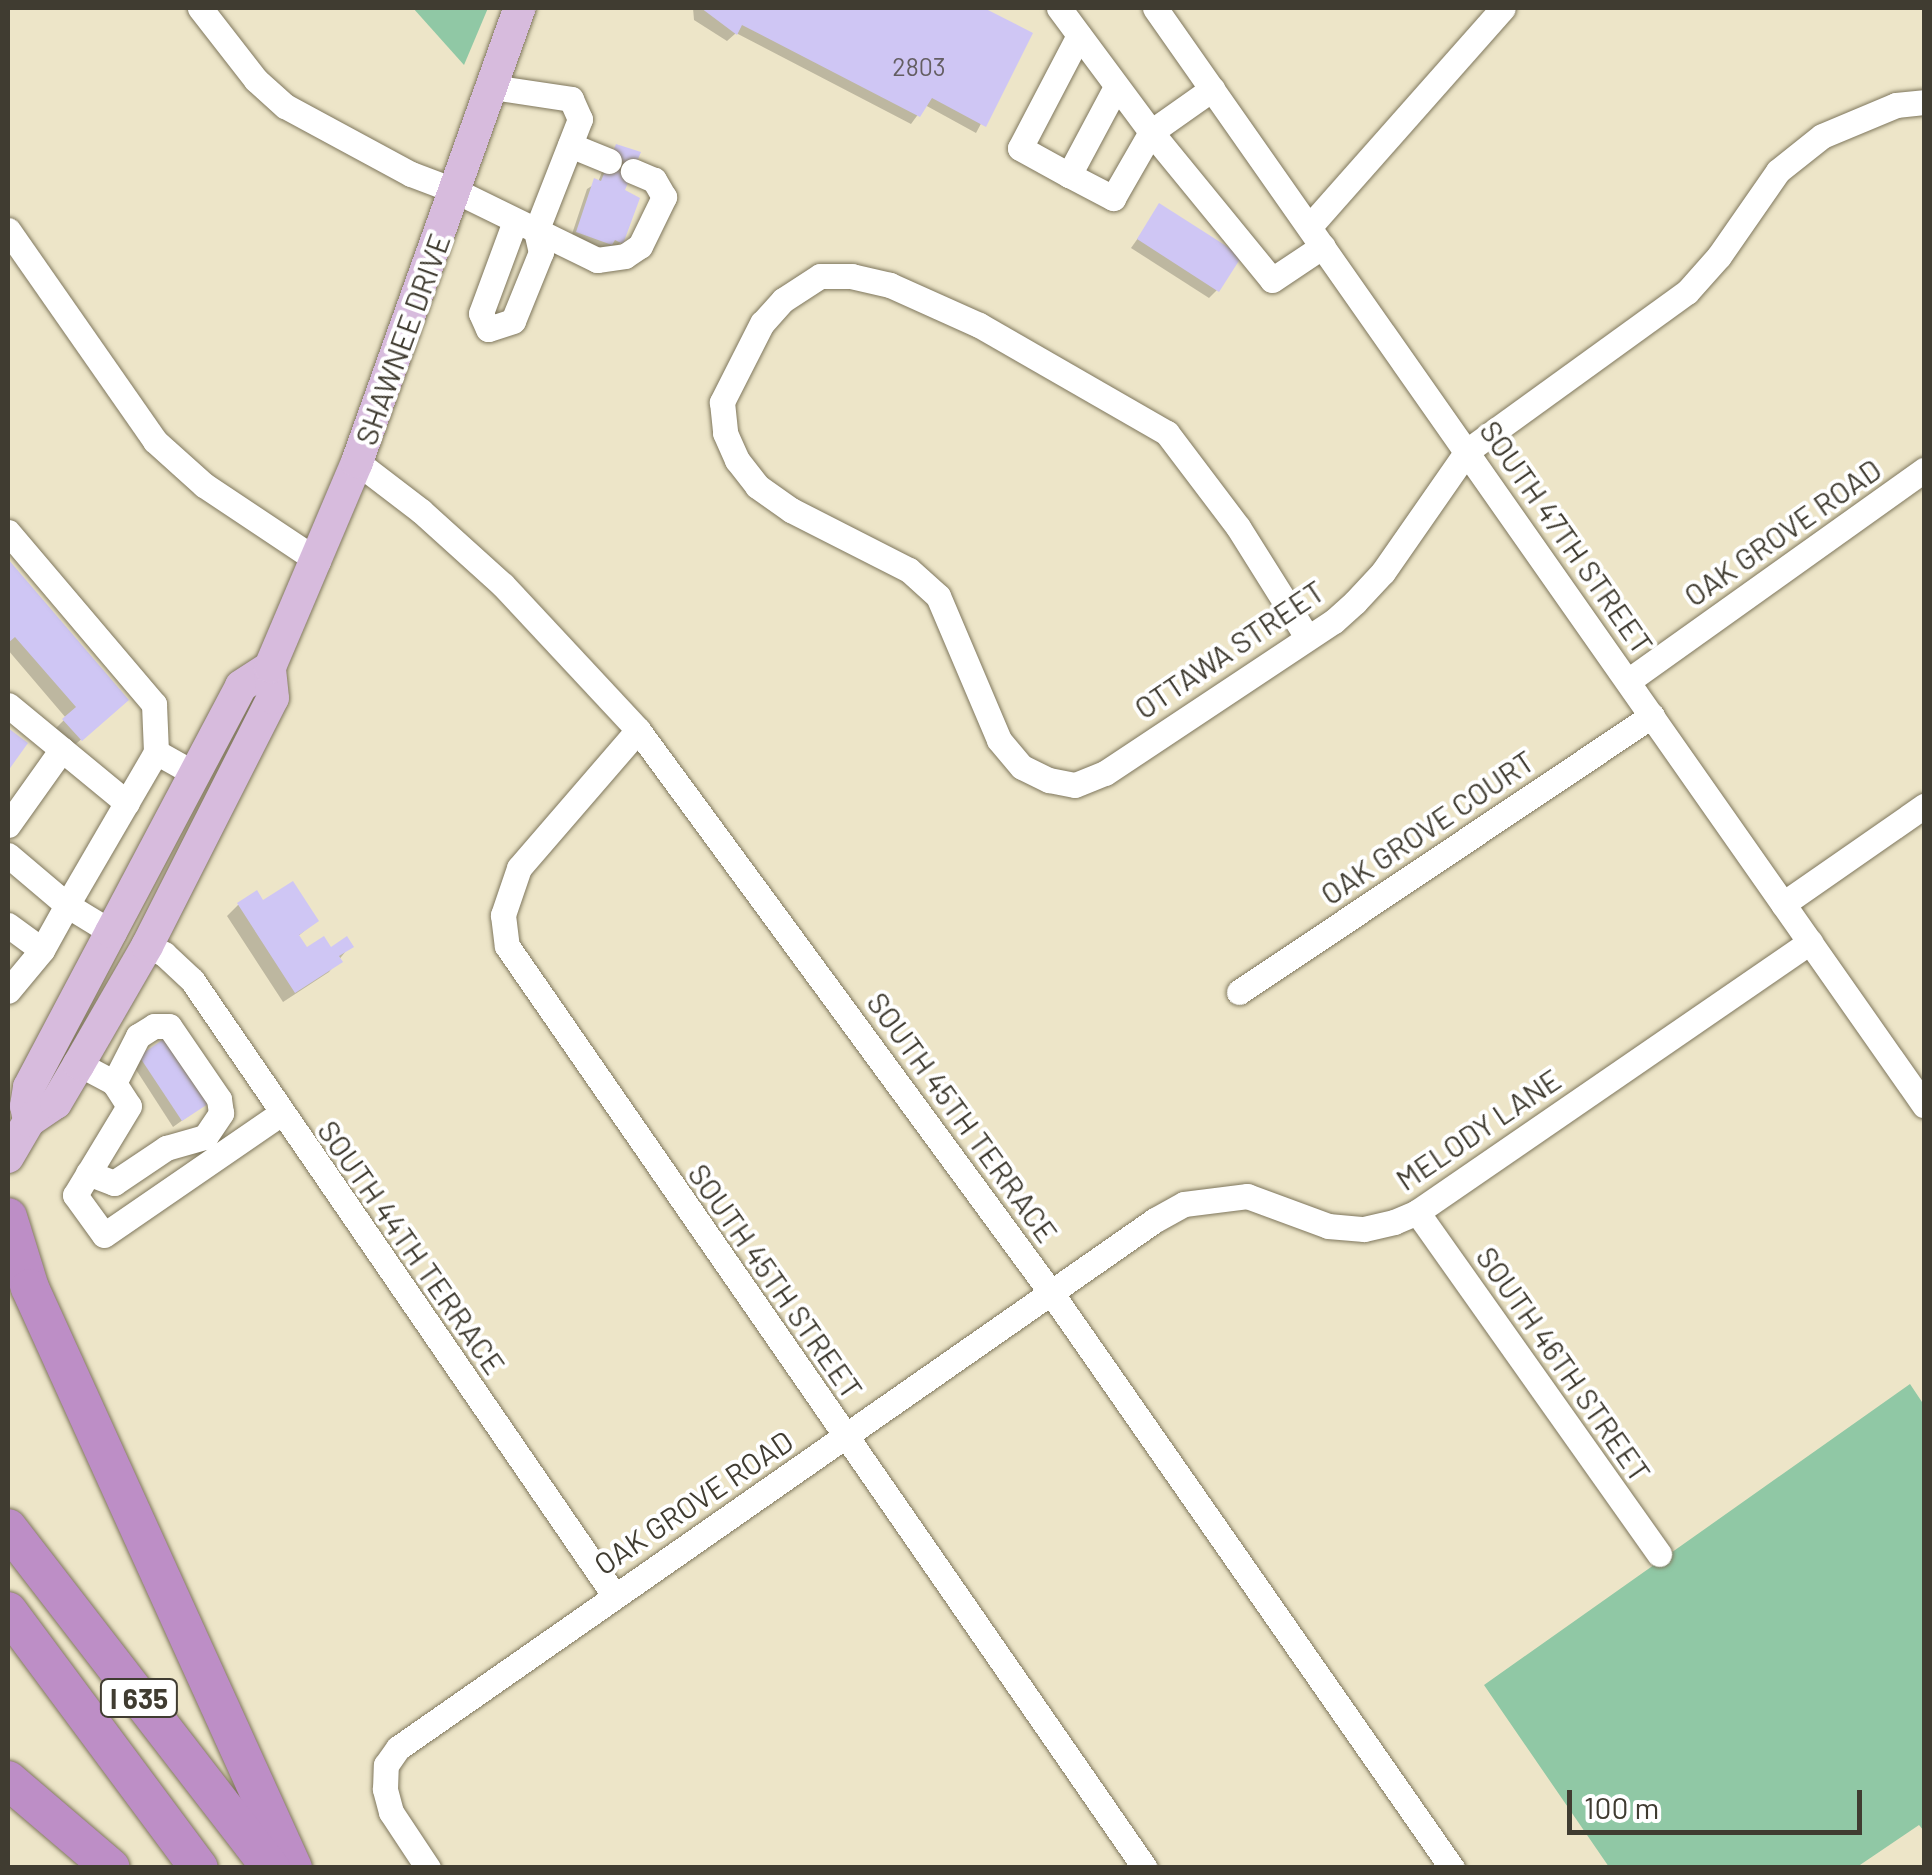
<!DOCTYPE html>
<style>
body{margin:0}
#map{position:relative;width:1932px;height:1875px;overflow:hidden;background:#ede5c8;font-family:Barlow,sans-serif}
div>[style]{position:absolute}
.green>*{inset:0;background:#90c8a5}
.shadow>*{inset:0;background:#0003}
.building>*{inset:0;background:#cfc6f4}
.roads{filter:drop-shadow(0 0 2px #7f775d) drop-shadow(0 0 2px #7f775d)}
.minor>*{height:25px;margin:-12.5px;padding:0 12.5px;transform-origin:12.5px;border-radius:12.5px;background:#fff}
.major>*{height:32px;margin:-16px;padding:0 16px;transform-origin:16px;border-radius:16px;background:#d7bbdd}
.highway>*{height:38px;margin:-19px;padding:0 19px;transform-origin:19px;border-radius:19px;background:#bd8ec6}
span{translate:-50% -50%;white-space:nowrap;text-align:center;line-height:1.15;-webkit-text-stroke:8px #fff;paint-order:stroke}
.number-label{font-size:25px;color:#645e62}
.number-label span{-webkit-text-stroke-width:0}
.shield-label span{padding:2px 8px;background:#fff;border:2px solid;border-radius:8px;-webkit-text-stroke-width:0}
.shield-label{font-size:28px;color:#403c31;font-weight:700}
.street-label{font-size:30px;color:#403c31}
.frame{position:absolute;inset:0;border:10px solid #403c31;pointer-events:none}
.scale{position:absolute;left:1567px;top:1790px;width:295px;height:45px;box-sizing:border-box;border:5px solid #403c31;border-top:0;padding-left:12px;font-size:30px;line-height:35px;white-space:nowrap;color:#403c31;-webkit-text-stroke:8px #fff;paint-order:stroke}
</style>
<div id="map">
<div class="green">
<div style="clip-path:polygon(413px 8px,488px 8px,464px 65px)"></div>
<div style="clip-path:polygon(1910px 1384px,1924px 1405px,1924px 1831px,1919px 1825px,1857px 1867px,1609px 1867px,1484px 1685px)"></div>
</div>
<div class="shadow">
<div style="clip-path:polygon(693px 8px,979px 8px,1029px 34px,976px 133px,925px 105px,911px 124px,736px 33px,727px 41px,694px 20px)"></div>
<div style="clip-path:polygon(609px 155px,621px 242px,613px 250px,602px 251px,570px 240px,587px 189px,598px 182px)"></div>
<div style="clip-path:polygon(1160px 207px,1217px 290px,1209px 298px,1131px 248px)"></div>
<div style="clip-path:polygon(8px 563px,126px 700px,69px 750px,53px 731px,66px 718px,8px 650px)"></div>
<div style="clip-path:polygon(263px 904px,316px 921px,297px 937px,306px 950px,350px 946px,329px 972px,283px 1002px,227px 916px,238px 905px)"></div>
<div style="clip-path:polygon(140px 1058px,208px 1102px,173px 1127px,133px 1065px)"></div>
</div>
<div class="building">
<div style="clip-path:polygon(701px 8px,984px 8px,1033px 33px,986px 127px,932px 98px,920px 117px,742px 25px,737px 35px)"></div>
<div style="clip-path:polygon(616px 144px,641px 152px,625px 190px,640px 198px,623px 244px,615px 240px,612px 245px,576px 232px,594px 178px,601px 181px)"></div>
<div style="clip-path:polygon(1159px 203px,1242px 256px,1219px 292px,1137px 239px)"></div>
<div style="clip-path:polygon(8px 559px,129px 700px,82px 741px,62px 719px,76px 707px,15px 637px,8px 643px)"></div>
<div style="clip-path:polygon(8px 728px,28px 743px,8px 771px)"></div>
<div style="clip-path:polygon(293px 881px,319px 921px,299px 935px,307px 947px,324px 936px,331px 947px,347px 936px,354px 947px,339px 956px,343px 962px,295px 993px,237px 903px,257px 890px,263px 900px)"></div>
<div style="clip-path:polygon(168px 1036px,211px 1102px,182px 1121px,139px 1056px)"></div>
</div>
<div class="roads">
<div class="minor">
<div style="left:200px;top:8px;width:91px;rotate:52.1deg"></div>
<div style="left:256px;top:80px;width:39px;rotate:42deg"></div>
<div style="left:285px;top:106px;width:143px;rotate:28.4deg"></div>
<div style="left:411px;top:174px;width:48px;rotate:20.7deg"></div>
<div style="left:456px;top:191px;width:157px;rotate:26.1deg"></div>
<div style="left:597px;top:260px;width:28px;rotate:-8deg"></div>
<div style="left:625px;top:256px;width:18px;rotate:-34deg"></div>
<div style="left:640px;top:246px;width:55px;rotate:-63.9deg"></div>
<div style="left:664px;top:197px;width:20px;rotate:-120deg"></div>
<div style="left:654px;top:180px;width:23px;rotate:-157deg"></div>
<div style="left:1059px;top:8px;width:154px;rotate:53.4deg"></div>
<div style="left:1151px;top:132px;width:75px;rotate:-35.2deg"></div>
<div style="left:1155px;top:8px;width:1340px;rotate:54.97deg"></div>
<div style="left:492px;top:87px;width:80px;rotate:8.6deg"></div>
<div style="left:571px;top:99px;width:22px;rotate:66deg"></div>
<div style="left:580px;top:119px;width:120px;rotate:111.4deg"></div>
<div style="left:536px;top:231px;width:22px;rotate:77deg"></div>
<div style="left:541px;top:252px;width:74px;rotate:112.1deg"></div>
<div style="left:513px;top:321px;width:26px;rotate:162deg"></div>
<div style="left:488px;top:329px;width:17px;rotate:-114deg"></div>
<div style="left:481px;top:313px;width:98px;rotate:-69.7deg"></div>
<div style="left:1116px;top:87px;width:100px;rotate:118.1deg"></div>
<div style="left:1069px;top:175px;width:50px;rotate:27.6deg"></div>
<div style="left:1113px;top:198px;width:76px;rotate:-60.1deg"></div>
<div style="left:1151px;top:132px;width:191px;rotate:50.7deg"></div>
<div style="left:1272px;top:280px;width:61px;rotate:-33.7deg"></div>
<div style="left:570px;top:145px;width:42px;rotate:22.3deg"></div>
<div style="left:1069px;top:175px;width:56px;rotate:-151.1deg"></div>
<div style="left:1020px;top:148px;width:127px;rotate:-62.4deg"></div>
<div style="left:1310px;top:226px;width:291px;rotate:-48.5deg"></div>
<div style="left:8px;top:230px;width:257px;rotate:55.1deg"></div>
<div style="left:155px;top:441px;width:66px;rotate:41.9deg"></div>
<div style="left:204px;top:485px;width:137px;rotate:33.7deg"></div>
<div style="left:357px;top:462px;width:81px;rotate:37.4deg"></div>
<div style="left:421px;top:511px;width:110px;rotate:42.1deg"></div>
<div style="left:503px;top:585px;width:198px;rotate:47deg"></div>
<div style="left:638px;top:730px;width:700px;rotate:53.72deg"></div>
<div style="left:1052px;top:1294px;width:700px;rotate:55.13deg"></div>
<div style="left:8px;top:532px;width:226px;rotate:49.7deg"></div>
<div style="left:154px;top:704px;width:48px;rotate:87.6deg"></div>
<div style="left:1307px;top:637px;width:130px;rotate:-122.1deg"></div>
<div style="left:1238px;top:527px;width:118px;rotate:-127.1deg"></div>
<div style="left:1167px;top:433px;width:217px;rotate:-150.1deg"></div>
<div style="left:979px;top:325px;width:98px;rotate:-155.8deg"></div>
<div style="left:890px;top:285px;width:39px;rotate:-167deg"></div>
<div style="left:852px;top:276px;width:32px;rotate:180deg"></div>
<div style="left:820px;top:276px;width:44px;rotate:147deg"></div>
<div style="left:783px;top:300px;width:31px;rotate:132deg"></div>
<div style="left:762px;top:323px;width:89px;rotate:116.9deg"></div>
<div style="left:722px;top:402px;width:31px;rotate:84deg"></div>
<div style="left:725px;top:433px;width:30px;rotate:66deg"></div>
<div style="left:737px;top:460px;width:33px;rotate:52deg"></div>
<div style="left:757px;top:486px;width:42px;rotate:35.2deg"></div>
<div style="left:791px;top:510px;width:132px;rotate:27deg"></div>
<div style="left:909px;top:570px;width:39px;rotate:42deg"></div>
<div style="left:938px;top:596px;width:156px;rotate:67deg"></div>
<div style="left:999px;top:740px;width:35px;rotate:50deg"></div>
<div style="left:1022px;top:767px;width:30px;rotate:26deg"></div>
<div style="left:1049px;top:780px;width:26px;rotate:11deg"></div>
<div style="left:1075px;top:785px;width:32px;rotate:-22deg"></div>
<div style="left:1105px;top:773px;width:275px;rotate:-33.6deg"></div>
<div style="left:1334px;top:621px;width:28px;rotate:-42deg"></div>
<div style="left:1355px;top:602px;width:41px;rotate:-47deg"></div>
<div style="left:1383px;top:572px;width:147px;rotate:-55.2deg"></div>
<div style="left:1467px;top:451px;width:271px;rotate:-35.9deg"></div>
<div style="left:1687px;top:292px;width:48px;rotate:-48.4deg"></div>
<div style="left:1719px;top:256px;width:103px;rotate:-55.2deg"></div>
<div style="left:1778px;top:171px;width:56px;rotate:-38.5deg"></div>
<div style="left:1822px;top:136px;width:80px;rotate:-22.7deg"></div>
<div style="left:1896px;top:105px;width:28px;rotate:-6deg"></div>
<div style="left:1628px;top:681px;width:364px;rotate:-35.5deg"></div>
<div style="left:8px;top:705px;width:154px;rotate:39.5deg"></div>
<div style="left:638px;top:730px;width:182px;rotate:130.8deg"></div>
<div style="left:519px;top:868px;width:50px;rotate:108.8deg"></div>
<div style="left:503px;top:915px;width:31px;rotate:83deg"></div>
<div style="left:507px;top:946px;width:1121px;rotate:55.32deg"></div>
<div style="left:8px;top:825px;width:93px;rotate:-54.6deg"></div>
<div style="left:8px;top:855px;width:77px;rotate:40.3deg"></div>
<div style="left:67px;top:905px;width:51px;rotate:119.1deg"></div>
<div style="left:42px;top:950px;width:53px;rotate:129.7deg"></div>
<div style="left:1783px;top:904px;width:172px;rotate:-34.8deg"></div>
<div style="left:8px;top:925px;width:42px;rotate:36.3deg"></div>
<div style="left:111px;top:932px;width:52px;rotate:-148.5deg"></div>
<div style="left:67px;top:905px;width:177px;rotate:-59.8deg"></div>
<div style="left:156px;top:752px;width:45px;rotate:29.4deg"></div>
<div style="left:147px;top:946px;width:19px;rotate:25deg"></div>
<div style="left:164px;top:954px;width:38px;rotate:43deg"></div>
<div style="left:192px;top:980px;width:746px;rotate:55.54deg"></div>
<div style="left:1239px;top:992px;width:497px;rotate:-33.8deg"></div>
<div style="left:79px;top:1064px;width:40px;rotate:28deg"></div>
<div style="left:114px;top:1083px;width:27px;rotate:57deg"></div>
<div style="left:129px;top:1106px;width:104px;rotate:121.2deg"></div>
<div style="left:75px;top:1195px;width:49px;rotate:54.1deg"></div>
<div style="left:104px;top:1235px;width:214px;rotate:-34.5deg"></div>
<div style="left:88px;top:1173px;width:28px;rotate:21deg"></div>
<div style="left:114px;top:1183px;width:63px;rotate:-33.9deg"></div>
<div style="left:166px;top:1148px;width:41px;rotate:-15.8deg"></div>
<div style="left:205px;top:1137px;width:29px;rotate:-56deg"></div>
<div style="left:221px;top:1113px;width:14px;rotate:-98deg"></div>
<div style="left:219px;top:1099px;width:88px;rotate:-124.4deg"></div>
<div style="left:169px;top:1026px;width:15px;rotate:180deg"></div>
<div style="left:154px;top:1026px;width:19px;rotate:148deg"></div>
<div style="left:138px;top:1036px;width:53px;rotate:117.1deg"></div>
<div style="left:1417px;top:1212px;width:419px;rotate:54.7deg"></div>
<div style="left:428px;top:1868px;width:67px;rotate:-123.5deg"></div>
<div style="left:391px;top:1812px;width:24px;rotate:-105deg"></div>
<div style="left:385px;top:1789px;width:24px;rotate:-88deg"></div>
<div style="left:386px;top:1765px;width:21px;rotate:-55deg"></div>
<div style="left:398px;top:1748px;width:923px;rotate:-34.9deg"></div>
<div style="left:1155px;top:1220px;width:33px;rotate:-29deg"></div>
<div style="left:1184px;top:1204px;width:64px;rotate:-7.2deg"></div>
<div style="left:1247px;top:1196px;width:86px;rotate:20.3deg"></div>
<div style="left:1328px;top:1226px;width:36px;rotate:5deg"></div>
<div style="left:1364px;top:1229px;width:31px;rotate:-13deg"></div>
<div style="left:1394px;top:1222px;width:25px;rotate:-23deg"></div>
<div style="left:1417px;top:1212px;width:477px;rotate:-34.5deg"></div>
</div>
<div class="major">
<div style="left:29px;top:1121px;width:15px;rotate:-101deg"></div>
<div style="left:26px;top:1106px;width:19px;rotate:-81deg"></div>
<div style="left:29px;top:1087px;width:175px;rotate:-62.1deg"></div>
<div style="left:111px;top:932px;width:278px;rotate:-62.1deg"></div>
<div style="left:241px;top:686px;width:35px;rotate:-33deg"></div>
<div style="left:8px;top:1157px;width:42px;rotate:-59.7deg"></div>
<div style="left:29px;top:1121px;width:32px;rotate:-34deg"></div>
<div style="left:56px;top:1103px;width:45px;rotate:-59.5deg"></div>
<div style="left:79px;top:1064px;width:136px;rotate:-60deg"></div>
<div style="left:147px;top:946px;width:278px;rotate:-63.1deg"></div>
<div style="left:273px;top:698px;width:31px;rotate:-96deg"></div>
<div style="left:270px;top:667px;width:223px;rotate:-67deg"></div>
<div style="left:357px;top:462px;width:482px;rotate:-70.3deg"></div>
</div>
<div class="highway">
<div style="left:8px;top:1217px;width:74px;rotate:72.8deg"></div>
<div style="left:30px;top:1288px;width:637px;rotate:65.61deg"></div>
<div style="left:8px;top:1528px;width:430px;rotate:52.3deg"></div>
<div style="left:8px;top:1611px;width:320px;rotate:53.4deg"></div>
<div style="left:8px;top:1780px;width:135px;rotate:40.5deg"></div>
</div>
</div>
<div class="number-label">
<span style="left:919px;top:66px">2803</span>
</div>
<div class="shield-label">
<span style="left:139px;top:1698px">I 635</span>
</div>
<div class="street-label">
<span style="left:402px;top:339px;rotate:-70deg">SHAWNEE DRIVE</span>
<span style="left:1782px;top:532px;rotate:-35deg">OAK GROVE ROAD</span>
<span style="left:1567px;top:537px;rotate:55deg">SOUTH 47TH STREET</span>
<span style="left:1229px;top:649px;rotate:-34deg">OTTAWA STREET</span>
<span style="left:1427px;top:827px;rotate:-34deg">OAK GROVE COURT</span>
<span style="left:963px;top:1117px;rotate:54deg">SOUTH 45TH TERRACE</span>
<span style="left:1478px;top:1129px;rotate:-34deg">MELODY LANE</span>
<span style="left:412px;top:1247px;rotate:55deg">SOUTH 44TH TERRACE</span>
<span style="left:776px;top:1281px;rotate:55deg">SOUTH 45TH STREET</span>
<span style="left:1564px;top:1364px;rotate:55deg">SOUTH 46TH STREET</span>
<span style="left:693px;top:1502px;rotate:-34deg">OAK GROVE ROAD</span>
</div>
<div class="frame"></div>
<div class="scale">100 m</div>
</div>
